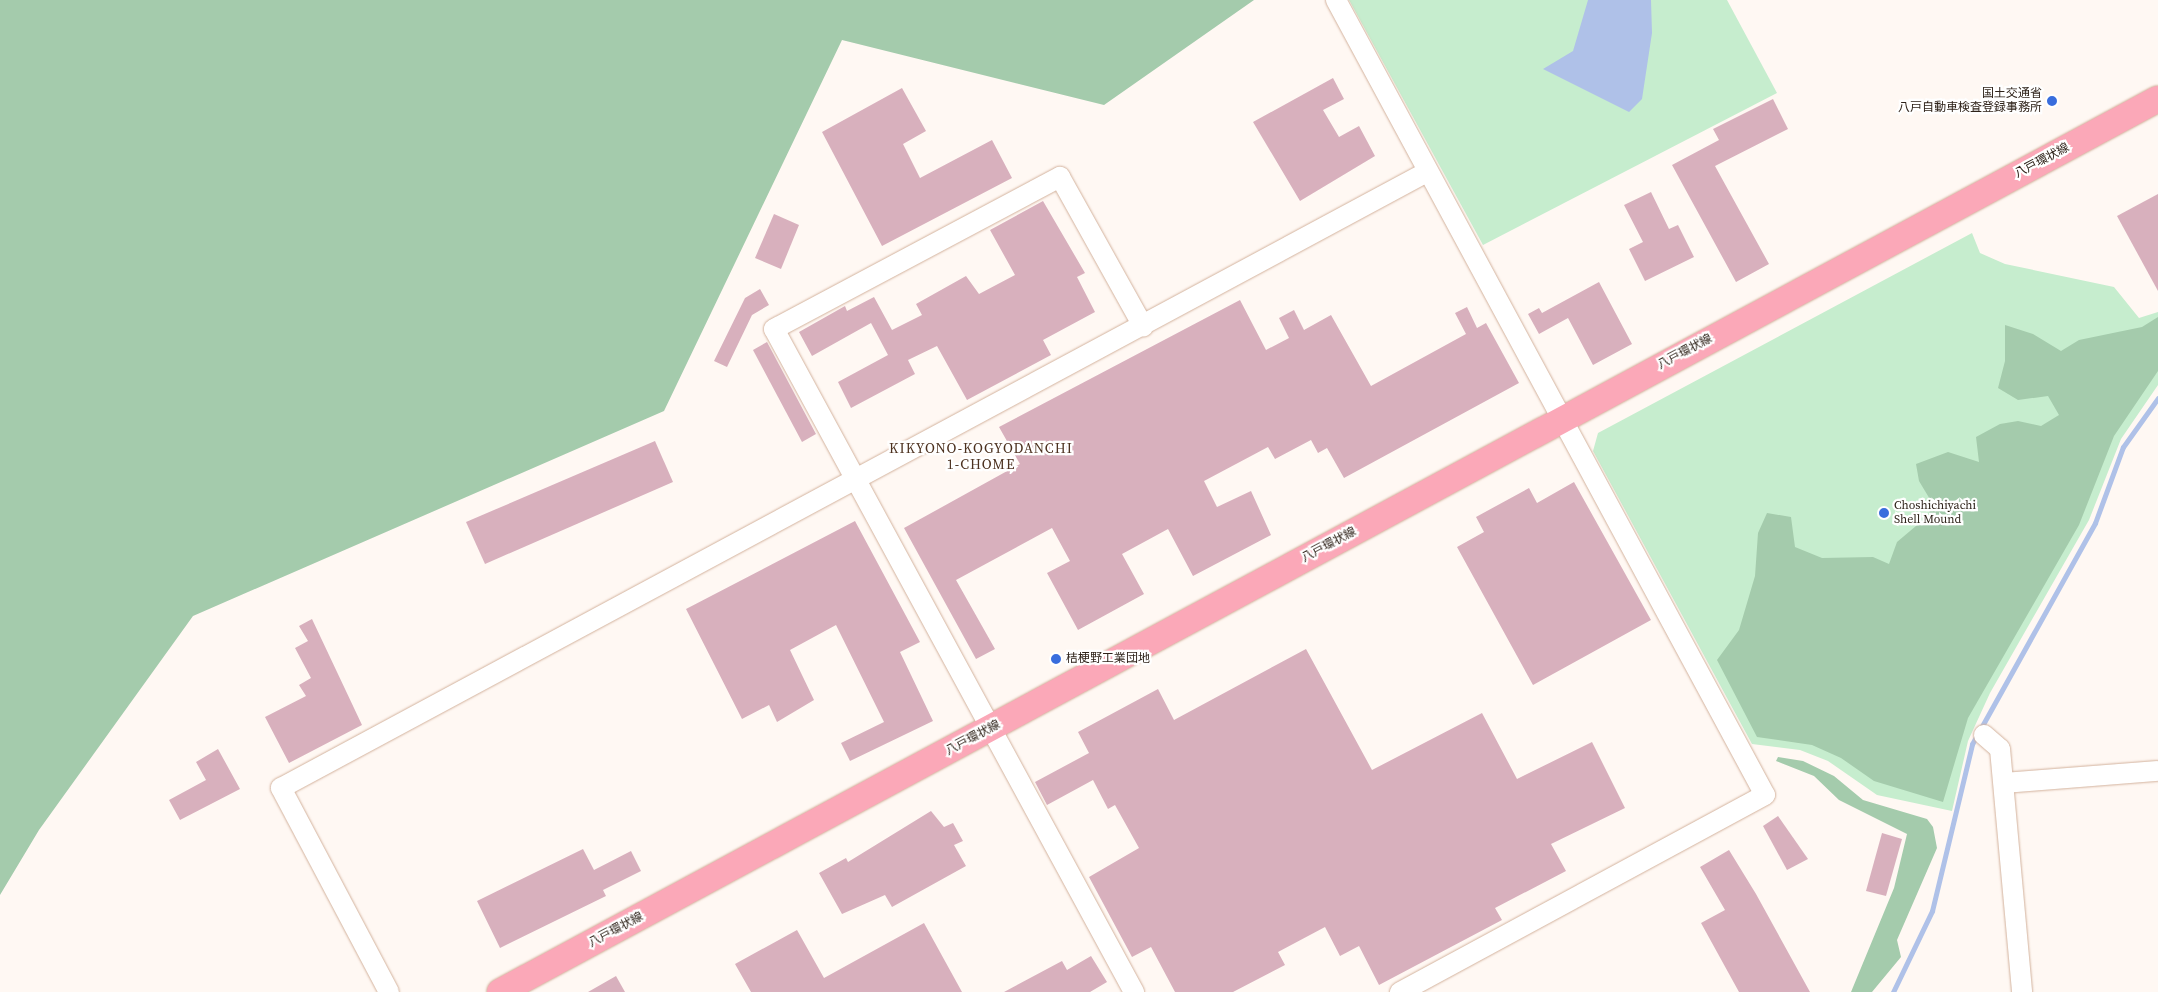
<!DOCTYPE html>
<meta charset="utf-8">
<style>
body{margin:0}
#map{position:relative;width:2158px;height:992px;overflow:hidden;background:#fff8f3;font-family:"Source Serif 4","Noto Sans JP",serif}
div>[style]{position:absolute}
.green>*{inset:0;background:#c6edce}
.forest>*{inset:0;background:#a4cbac}
.water>*{inset:0;background:#afc1e8}
.stream>*{height:5px;margin:-2.5px;padding:0 2.5px;transform-origin:2.5px;border-radius:2.5px;background:#afc1e8}
.building>*{inset:0;background:#d8b0bd}
.roads{filter:drop-shadow(0 0 1px #d3b29d) drop-shadow(0 0 1px #d3b29d)}
.minor>*{height:20px;margin:-10px;padding:0 10px;transform-origin:10px;border-radius:10px;background:#fff}
.major>*{height:26px;margin:-13px;padding:0 13px;transform-origin:13px;border-radius:13px;background:#fba8b8}
.dots>*{width:14px;height:14px;translate:-50% -50%;box-sizing:border-box;border:2px solid #fff;border-radius:50%}
span{translate:-50% -50%;white-space:nowrap;text-align:center;line-height:1.15;-webkit-text-stroke:4.5px #fff;paint-order:stroke}
.poi-label{font-size:12px;color:#2e2219}
.right{translate:-100% -50%;text-align:right}
.left{translate:0 -50%;text-align:left}
.street-label{font-size:12px;color:#2e2219}
.neighbourhood-label{font-size:14px;color:#4c311f;letter-spacing:1px}
</style>
<div id="map">
<div class="green">
<div style="clip-path:polygon(1349px 0,1727px 0,1777px 93px,1483px 245px)"></div>
<div style="clip-path:polygon(1972px 233px,1980px 253px,2005px 264px,2114px 287px,2139px 318px,2158px 312px,2158px 385px,2121px 439px,2089px 520px,1990px 693px,1968px 741px,1952px 811px,1877px 795px,1828px 761px,1800px 750px,1752px 744px,1593px 451px,1598px 433px)"></div>
</div>
<div class="forest">
<div style="clip-path:polygon(0 0,1254px 0,1104px 105px,842px 40px,664px 411px,193px 616px,39px 830px,0 895px)"></div>
<div style="clip-path:polygon(2158px 317px,2158px 371px,2114px 436px,2079px 525px,1968px 718px,1943px 802px,1874px 781px,1841px 758px,1812px 745px,1757px 737px,1717px 660px,1739px 630px,1755px 576px,1758px 533px,1767px 513px,1791px 517px,1795px 547px,1822px 558px,1873px 557px,1889px 564px,1897px 542px,1929px 515px,1931px 501px,1919px 481px,1916px 464px,1948px 452px,1979px 462px,1976px 437px,2000px 424px,2018px 421px,2041px 426px,2059px 415px,2048px 396px,2018px 400px,1998px 388px,2005px 361px,2005px 325px,2033px 334px,2061px 351px,2079px 340px,2142px 327px)"></div>
<div style="clip-path:polygon(1778px 757px,1803px 761px,1834px 776px,1863px 800px,1927px 819px,1933px 827px,1937px 848px,1897px 940px,1901px 957px,1872px 992px,1851px 992px,1894px 888px,1907px 834px,1839px 800px,1814px 776px,1776px 761px)"></div>
</div>
<div class="water">
<div style="clip-path:polygon(1588px 0,1651px 0,1652px 33px,1642px 99px,1629px 112px,1543px 69px,1573px 51px)"></div>
</div>
<div class="stream">
<div style="left:1893px;top:992px;width:90px;rotate:-64.3deg"></div>
<div style="left:1932px;top:911px;width:172px;rotate:-76.5deg"></div>
<div style="left:1972px;top:744px;width:253px;rotate:-60.9deg"></div>
<div style="left:2095px;top:523px;width:81px;rotate:-69.8deg"></div>
<div style="left:2123px;top:447px;width:60px;rotate:-54.5deg"></div>
</div>
<div class="building">
<div style="clip-path:polygon(1333px 78px,1344px 99px,1323px 110px,1339px 137px,1359px 126px,1375px 156px,1300px 201px,1253px 122px)"></div>
<div style="clip-path:polygon(902px 88px,926px 131px,903px 144px,920px 178px,992px 140px,1012px 178px,882px 246px,822px 132px)"></div>
<div style="clip-path:polygon(1773px 99px,1788px 129px,1715px 166px,1769px 264px,1736px 282px,1672px 165px,1719px 140px,1713px 129px)"></div>
<div style="clip-path:polygon(1651px 192px,1669px 229px,1678px 225px,1694px 257px,1645px 281px,1629px 249px,1643px 242px,1624px 205px)"></div>
<div style="clip-path:polygon(2158px 194px,2158px 291px,2117px 216px)"></div>
<div style="clip-path:polygon(1043px 201px,1085px 273px,1077px 277px,1095px 312px,1043px 340px,1051px 355px,967px 400px,937px 346px,908px 360px,915px 374px,851px 408px,838px 382px,888px 355px,871px 323px,812px 356px,799px 332px,845px 306px,847px 311px,874px 297px,892px 330px,922px 315px,916px 304px,966px 276px,979px 294px,1015px 275px,990px 230px)"></div>
<div style="clip-path:polygon(774px 214px,799px 225px,781px 269px,755px 258px)"></div>
<div style="clip-path:polygon(1599px 282px,1632px 344px,1593px 365px,1568px 318px,1539px 334px,1528px 314px,1539px 308px,1542px 313px)"></div>
<div style="clip-path:polygon(760px 289px,769px 305px,752px 315px,727px 367px,714px 361px,745px 298px)"></div>
<div style="clip-path:polygon(1240px 300px,1266px 350px,1289px 338px,1279px 318px,1294px 310px,1304px 330px,1331px 315px,1371px 386px,1466px 334px,1455px 313px,1467px 307px,1477px 328px,1486px 323px,1519px 383px,1344px 478px,1327px 448px,1318px 453px,1311px 440px,1275px 459px,1268px 447px,1204px 481px,1217px 507px,1251px 491px,1271px 535px,1193px 576px,1168px 529px,1122px 554px,1144px 594px,1078px 630px,1047px 573px,1070px 561px,1052px 528px,956px 580px,995px 649px,976px 659px,904px 528px,1020px 464px,999px 427px)"></div>
<div style="clip-path:polygon(767px 342px,816px 434px,802px 442px,753px 350px)"></div>
<div style="clip-path:polygon(655px 441px,673px 482px,485px 564px,466px 522px)"></div>
<div style="clip-path:polygon(1574px 482px,1651px 620px,1533px 685px,1457px 547px,1484px 532px,1476px 517px,1529px 488px,1537px 503px)"></div>
<div style="clip-path:polygon(855px 521px,920px 642px,900px 652px,933px 721px,850px 761px,841px 743px,884px 722px,836px 625px,790px 650px,814px 700px,777px 722px,769px 705px,742px 719px,686px 609px)"></div>
<div style="clip-path:polygon(312px 619px,362px 725px,289px 763px,265px 717px,306px 696px,299px 685px,311px 678px,295px 648px,308px 641px,299px 626px)"></div>
<div style="clip-path:polygon(1306px 649px,1372px 770px,1482px 713px,1517px 779px,1592px 742px,1625px 808px,1551px 844px,1566px 871px,1495px 908px,1502px 920px,1379px 985px,1359px 946px,1340px 956px,1325px 927px,1278px 952px,1285px 965px,1233px 992px,1175px 992px,1151px 947px,1132px 957px,1089px 877px,1139px 848px,1115px 805px,1108px 809px,1093px 780px,1047px 805px,1035px 782px,1089px 753px,1078px 732px,1158px 689px,1174px 720px)"></div>
<div style="clip-path:polygon(218px 749px,240px 789px,180px 820px,169px 800px,206px 780px,196px 762px)"></div>
<div style="clip-path:polygon(931px 811px,944px 827px,953px 823px,963px 841px,954px 845px,966px 866px,892px 907px,885px 895px,842px 914px,819px 873px,846px 858px,848px 862px)"></div>
<div style="clip-path:polygon(1778px 816px,1808px 859px,1787px 870px,1763px 826px)"></div>
<div style="clip-path:polygon(1882px 833px,1902px 839px,1886px 896px,1866px 891px)"></div>
<div style="clip-path:polygon(583px 849px,594px 870px,631px 851px,641px 871px,603px 890px,606px 896px,500px 948px,477px 901px)"></div>
<div style="clip-path:polygon(1729px 850px,1756px 894px,1810px 992px,1739px 992px,1701px 923px,1725px 910px,1700px 867px)"></div>
<div style="clip-path:polygon(924px 923px,962px 992px,751px 992px,735px 964px,797px 930px,824px 978px)"></div>
<div style="clip-path:polygon(1091px 956px,1107px 982px,1090px 992px,1004px 992px,1062px 961px,1067px 970px)"></div>
<div style="clip-path:polygon(616px 976px,625px 992px,588px 992px)"></div>
</div>
<div class="roads">
<div class="minor">
<div style="left:1336px;top:0;width:903px;rotate:61.65deg"></div>
<div style="left:1765px;top:795px;width:415px;rotate:151.6deg"></div>
<div style="left:1984px;top:735px;width:21px;rotate:41deg"></div>
<div style="left:2000px;top:749px;width:244px;rotate:84.8deg"></div>
<div style="left:2004px;top:783px;width:154px;rotate:-4.5deg"></div>
<div style="left:389px;top:992px;width:231px;rotate:-117.9deg"></div>
<div style="left:281px;top:788px;width:1301px;rotate:-28.26deg"></div>
<div style="left:1134px;top:992px;width:754px;rotate:-118.5deg"></div>
<div style="left:774px;top:329px;width:324px;rotate:-28deg"></div>
<div style="left:1060px;top:177px;width:171px;rotate:60.9deg"></div>
</div>
<div class="major">
<div style="left:500px;top:992px;width:1883px;rotate:-28.31deg"></div>
</div>
</div>
<div class="dots">
<div style="left:2052px;top:101px;background:#396ddd"></div>
<div style="left:1884px;top:513px;background:#396ddd"></div>
<div style="left:1056px;top:659px;background:#396ddd"></div>
</div>
<div class="poi-label">
<span class="right" style="left:2042px;top:101px">国土交通省<br>八戸自動車検査登録事務所</span>
<span class="left" style="left:1894px;top:513px">Choshichiyachi<br>Shell Mound</span>
<span class="left" style="left:1066px;top:659px">桔梗野工業団地</span>
</div>
<div class="street-label">
<span style="left:2042px;top:161px;rotate:-28deg">八戸環状線</span>
<span style="left:1685px;top:352px;rotate:-28deg">八戸環状線</span>
<span style="left:1329px;top:545px;rotate:-28deg">八戸環状線</span>
<span style="left:973px;top:738px;rotate:-28deg">八戸環状線</span>
<span style="left:616px;top:930px;rotate:-28deg">八戸環状線</span>
</div>
<div class="neighbourhood-label">
<span style="left:981px;top:456px">KIKYONO-KOGYODANCHI<br>1-CHOME</span>
</div>
</div>
